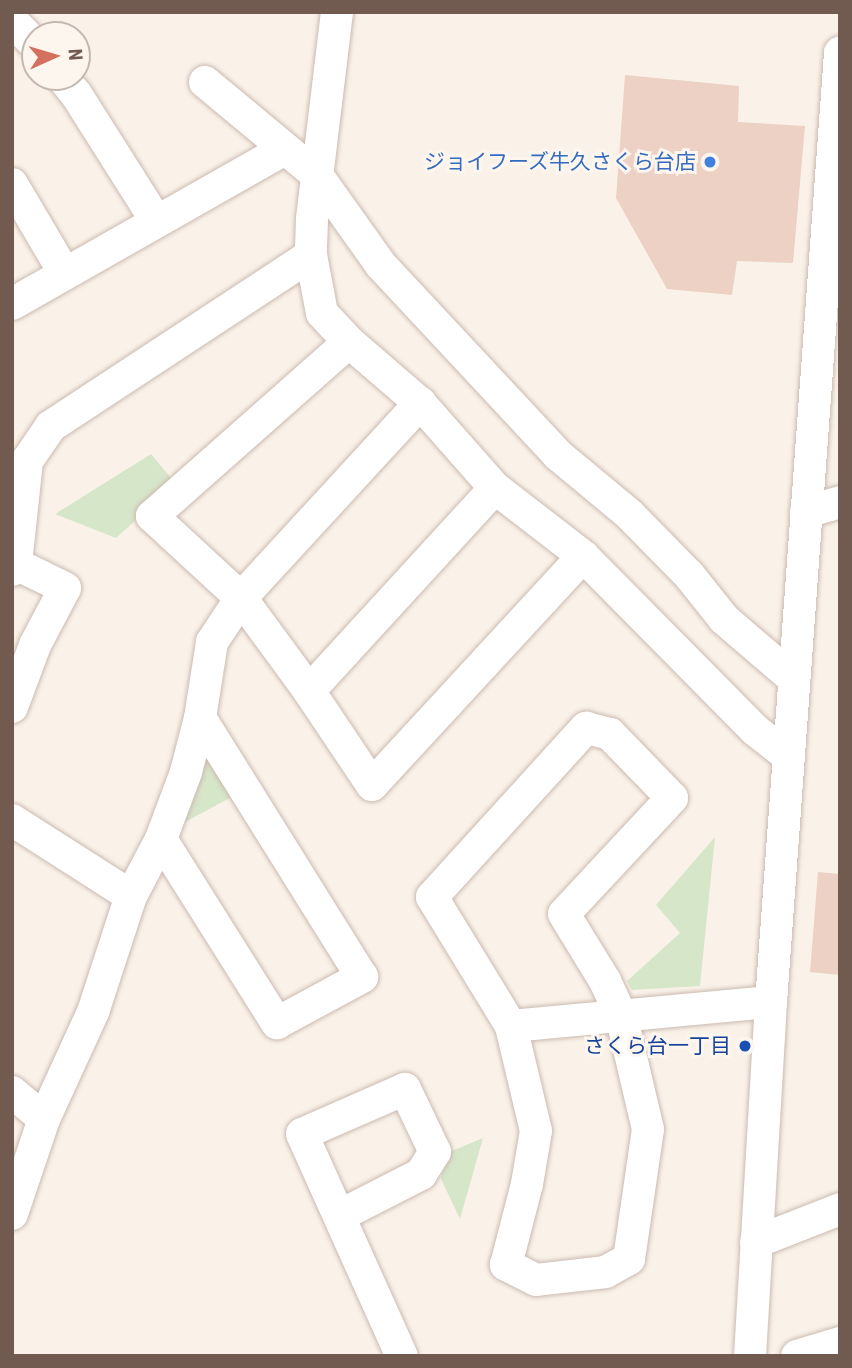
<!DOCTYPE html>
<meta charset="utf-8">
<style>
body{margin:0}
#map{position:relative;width:852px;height:1368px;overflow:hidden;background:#faf2e9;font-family:"Roboto Condensed","Noto Sans JP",sans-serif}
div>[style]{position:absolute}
.green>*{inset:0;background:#d6e6c9}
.building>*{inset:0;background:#ecd1c4}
.roads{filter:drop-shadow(0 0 2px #cbbab0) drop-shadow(0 0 2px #cbbab0)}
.minor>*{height:32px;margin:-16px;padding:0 16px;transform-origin:16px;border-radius:16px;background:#fff}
.dots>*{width:19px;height:19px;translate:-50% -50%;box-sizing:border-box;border:4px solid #fdf6ef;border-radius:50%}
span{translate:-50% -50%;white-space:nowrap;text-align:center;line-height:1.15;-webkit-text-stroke:6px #fdf6ef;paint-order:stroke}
.shop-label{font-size:21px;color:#366cbe}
.right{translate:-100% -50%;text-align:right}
.transit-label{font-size:21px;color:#164399}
.frame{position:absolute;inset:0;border:14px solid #715a50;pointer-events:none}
.north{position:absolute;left:21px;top:21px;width:70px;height:70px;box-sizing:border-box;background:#fdf6ef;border:2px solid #c5b8af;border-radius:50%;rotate:86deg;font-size:19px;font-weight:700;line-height:28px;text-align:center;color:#715a50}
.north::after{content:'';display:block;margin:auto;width:24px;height:32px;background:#d4715e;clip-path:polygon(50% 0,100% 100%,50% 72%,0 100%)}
</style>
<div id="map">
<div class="green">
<div style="clip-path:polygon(151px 454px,176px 484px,116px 538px,55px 514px)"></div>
<div style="clip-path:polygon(201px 750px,239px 793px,176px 827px)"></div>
<div style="clip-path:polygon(715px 837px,700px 986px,632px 990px,627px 981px,680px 933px,656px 905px)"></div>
<div style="clip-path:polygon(483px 1138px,460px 1219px,441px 1179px,447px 1153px)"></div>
</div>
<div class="building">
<div style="clip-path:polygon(625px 75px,739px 86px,738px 122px,805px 126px,793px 263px,737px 261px,732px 295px,667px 289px,616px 198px)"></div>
<div style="clip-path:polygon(818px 872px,840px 874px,840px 975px,810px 972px)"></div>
</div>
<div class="roads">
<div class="minor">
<div style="left:337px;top:12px;width:209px;rotate:96.9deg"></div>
<div style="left:312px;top:219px;width:36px;rotate:92deg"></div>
<div style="left:311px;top:255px;width:59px;rotate:79.3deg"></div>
<div style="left:322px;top:313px;width:40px;rotate:47deg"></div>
<div style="left:349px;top:342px;width:94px;rotate:40.7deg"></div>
<div style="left:420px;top:403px;width:113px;rotate:48.6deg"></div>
<div style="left:495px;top:488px;width:111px;rotate:37.7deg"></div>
<div style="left:583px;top:556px;width:245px;rotate:45.3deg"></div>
<div style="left:755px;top:730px;width:42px;rotate:38.2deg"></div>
<div style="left:12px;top:21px;width:33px;rotate:45deg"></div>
<div style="left:62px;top:77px;width:22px;rotate:51deg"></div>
<div style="left:76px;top:94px;width:151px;rotate:57.7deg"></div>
<div style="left:205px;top:82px;width:146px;rotate:39.7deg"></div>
<div style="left:317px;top:175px;width:110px;rotate:54.6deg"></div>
<div style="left:381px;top:265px;width:260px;rotate:47deg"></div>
<div style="left:558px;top:455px;width:92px;rotate:39.7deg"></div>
<div style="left:629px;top:514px;width:86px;rotate:45.5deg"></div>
<div style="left:689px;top:575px;width:56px;rotate:51.5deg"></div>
<div style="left:724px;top:619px;width:92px;rotate:40.6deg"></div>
<div style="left:12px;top:184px;width:104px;rotate:59.5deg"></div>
<div style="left:12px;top:304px;width:314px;rotate:-29.6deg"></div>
<div style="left:349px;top:342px;width:263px;rotate:138.5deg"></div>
<div style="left:152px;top:516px;width:121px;rotate:42.7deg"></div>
<div style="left:241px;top:598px;width:115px;rotate:53.8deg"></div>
<div style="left:309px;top:691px;width:113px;rotate:56.2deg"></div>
<div style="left:372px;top:785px;width:311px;rotate:-47.3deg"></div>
<div style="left:806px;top:512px;width:35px;rotate:-16deg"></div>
<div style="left:12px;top:570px;width:7px;rotate:-56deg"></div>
<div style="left:16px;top:564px;width:104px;rotate:-83.9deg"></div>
<div style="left:27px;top:461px;width:42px;rotate:-55.6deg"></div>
<div style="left:51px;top:426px;width:311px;rotate:-33.3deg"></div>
<div style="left:309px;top:691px;width:275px;rotate:-47.5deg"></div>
<div style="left:12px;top:707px;width:66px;rotate:-69.6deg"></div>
<div style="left:35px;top:645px;width:64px;rotate:-62.2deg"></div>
<div style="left:65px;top:588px;width:55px;rotate:-153.9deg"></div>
<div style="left:586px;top:728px;width:25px;rotate:14deg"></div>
<div style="left:610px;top:734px;width:89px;rotate:45.9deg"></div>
<div style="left:672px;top:798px;width:158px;rotate:133deg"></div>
<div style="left:564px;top:914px;width:79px;rotate:58.5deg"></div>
<div style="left:605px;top:981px;width:38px;rotate:65deg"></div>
<div style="left:621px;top:1015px;width:117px;rotate:76.7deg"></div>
<div style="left:648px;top:1129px;width:131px;rotate:98.3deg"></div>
<div style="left:629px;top:1259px;width:26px;rotate:151deg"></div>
<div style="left:606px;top:1272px;width:70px;rotate:173.5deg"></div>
<div style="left:536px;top:1280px;width:34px;rotate:-153deg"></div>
<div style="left:506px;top:1265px;width:84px;rotate:-75.5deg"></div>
<div style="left:527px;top:1184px;width:54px;rotate:-80.4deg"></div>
<div style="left:536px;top:1131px;width:108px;rotate:-103.4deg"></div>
<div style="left:511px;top:1026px;width:151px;rotate:-121.5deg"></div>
<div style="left:432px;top:897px;width:229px;rotate:-47.7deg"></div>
<div style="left:12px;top:820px;width:141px;rotate:32.6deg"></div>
<div style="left:161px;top:839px;width:218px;rotate:57.8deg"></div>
<div style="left:277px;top:1023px;width:97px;rotate:-28.4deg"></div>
<div style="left:362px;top:977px;width:305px;rotate:-122deg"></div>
<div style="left:511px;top:1026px;width:261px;rotate:-5.3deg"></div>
<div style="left:12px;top:1092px;width:42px;rotate:40.2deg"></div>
<div style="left:12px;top:1214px;width:100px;rotate:-71.4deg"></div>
<div style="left:44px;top:1119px;width:118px;rotate:-65.4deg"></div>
<div style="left:93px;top:1012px;width:122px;rotate:-71.9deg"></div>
<div style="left:131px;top:896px;width:64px;rotate:-62.2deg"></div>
<div style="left:161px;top:839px;width:72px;rotate:-69.5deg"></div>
<div style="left:186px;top:772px;width:56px;rotate:-75.5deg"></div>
<div style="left:200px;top:718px;width:77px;rotate:-81deg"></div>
<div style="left:212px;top:642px;width:53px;rotate:-56.6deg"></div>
<div style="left:241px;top:598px;width:265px;rotate:-47.4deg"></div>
<div style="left:341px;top:1215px;width:90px;rotate:-27.1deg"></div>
<div style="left:421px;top:1174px;width:26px;rotate:-58deg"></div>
<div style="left:435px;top:1152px;width:70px;rotate:-115.5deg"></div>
<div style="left:405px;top:1089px;width:112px;rotate:156.4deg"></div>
<div style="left:302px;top:1134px;width:243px;rotate:65.8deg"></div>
<div style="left:756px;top:1242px;width:90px;rotate:-21.4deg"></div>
<div style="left:750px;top:1356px;width:355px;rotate:-86.6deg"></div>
<div style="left:771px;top:1002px;width:952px;rotate:-85.84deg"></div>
<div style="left:797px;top:1356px;width:45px;rotate:-16.8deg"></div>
</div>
</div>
<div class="dots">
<div style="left:710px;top:162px;background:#3f7fe0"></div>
<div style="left:745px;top:1046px;background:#1a4fb4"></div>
</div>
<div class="shop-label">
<span class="right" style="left:696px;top:162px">ジョイフーズ牛久さくら台店</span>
</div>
<div class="transit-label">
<span class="right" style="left:731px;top:1046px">さくら台一丁目</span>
</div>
<div class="frame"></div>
<div class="north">N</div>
</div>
